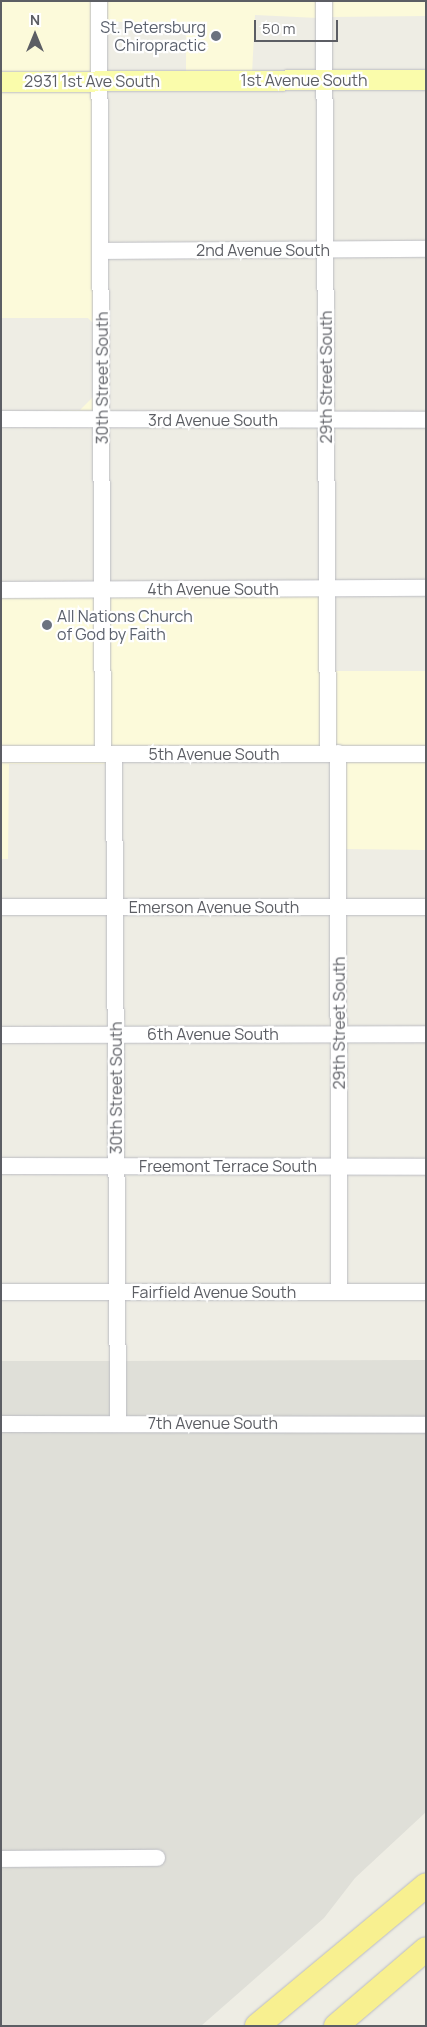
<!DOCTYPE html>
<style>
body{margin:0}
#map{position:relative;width:427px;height:2027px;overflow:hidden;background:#eeede4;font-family:Manrope,sans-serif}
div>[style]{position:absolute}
.commercial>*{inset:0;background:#fcfada}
.industrial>*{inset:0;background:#dfdfd8}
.roads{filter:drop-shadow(0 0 1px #bbbcc2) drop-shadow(0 0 1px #bbbcc2)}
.minor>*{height:16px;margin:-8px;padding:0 8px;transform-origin:8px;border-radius:8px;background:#fff}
.major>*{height:20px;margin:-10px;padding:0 10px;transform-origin:10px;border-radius:10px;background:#fafcab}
.highway>*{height:24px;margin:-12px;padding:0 12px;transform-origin:12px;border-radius:12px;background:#f8f090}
.dots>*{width:14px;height:14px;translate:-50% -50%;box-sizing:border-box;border:2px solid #fff;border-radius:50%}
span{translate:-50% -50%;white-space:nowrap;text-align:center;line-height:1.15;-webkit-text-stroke:4.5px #fff;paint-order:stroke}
.worship-label{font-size:16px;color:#5b616d}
.right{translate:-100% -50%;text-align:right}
.left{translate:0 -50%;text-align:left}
.street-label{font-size:16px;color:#5c5e64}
.frame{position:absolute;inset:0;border:2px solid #5c5e64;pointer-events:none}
.north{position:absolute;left:10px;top:10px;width:50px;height:50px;-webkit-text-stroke:4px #fff;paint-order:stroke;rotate:0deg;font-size:14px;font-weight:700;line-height:20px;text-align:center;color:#5c5e64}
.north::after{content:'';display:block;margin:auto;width:18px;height:22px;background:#5c5e64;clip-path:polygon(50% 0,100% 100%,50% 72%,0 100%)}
.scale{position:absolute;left:254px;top:20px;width:84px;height:22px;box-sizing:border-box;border:2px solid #5c5e64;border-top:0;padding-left:6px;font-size:15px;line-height:18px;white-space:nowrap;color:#5c5e64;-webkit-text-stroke:4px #fff;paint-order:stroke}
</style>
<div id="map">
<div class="commercial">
<div style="clip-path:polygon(1px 1px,94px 1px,96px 75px,1px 75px)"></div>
<div style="clip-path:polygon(105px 1px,318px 1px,318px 18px,255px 15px,252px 74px,186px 75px,186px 26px,106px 21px)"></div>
<div style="clip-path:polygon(330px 1px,426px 1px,426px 16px,330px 17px)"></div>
<div style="clip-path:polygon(1px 88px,96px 88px,96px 414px,1px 412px,80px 410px,93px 397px,93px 323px,88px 318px,1px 318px)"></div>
<div style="clip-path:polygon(322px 595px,322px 747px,109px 747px,109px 596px)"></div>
<div style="clip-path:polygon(1px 596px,98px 596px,97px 748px,1px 748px)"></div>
<div style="clip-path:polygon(334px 671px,426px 671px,426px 748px,334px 747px)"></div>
<div style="clip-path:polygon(344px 760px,426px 761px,426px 850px,344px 849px)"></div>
<div style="clip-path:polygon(1px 761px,108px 761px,108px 764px,9px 764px,8px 859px,1px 859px)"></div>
</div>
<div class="industrial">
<div style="clip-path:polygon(426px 1360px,426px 1418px,124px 1416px,124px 1361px)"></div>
<div style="clip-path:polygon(1px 1361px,112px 1361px,112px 1416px,1px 1417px)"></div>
<div style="clip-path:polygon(1px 1430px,426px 1431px,426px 1812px,355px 1878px,324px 1918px,201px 2026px,1px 2026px,1px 1865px,163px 1864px,162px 1852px,1px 1852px)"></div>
</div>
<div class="roads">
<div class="minor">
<div style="left:99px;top:1px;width:753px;rotate:89.7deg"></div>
<div style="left:324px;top:1px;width:752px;rotate:89.7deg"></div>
<div style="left:101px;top:251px;width:325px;rotate:-0.4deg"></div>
<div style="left:1px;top:419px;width:425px;rotate:0.1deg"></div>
<div style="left:1px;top:590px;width:425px;rotate:-0.3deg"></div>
<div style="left:338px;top:753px;width:539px;rotate:89.89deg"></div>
<div style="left:1px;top:754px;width:425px"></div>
<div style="left:114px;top:754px;width:668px;rotate:89.66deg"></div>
<div style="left:1px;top:907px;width:425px"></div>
<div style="left:1px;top:1035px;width:425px;rotate:-0.1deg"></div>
<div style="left:1px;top:1166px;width:425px;rotate:0.1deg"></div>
<div style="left:1px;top:1292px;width:425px"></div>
<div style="left:1px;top:1424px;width:425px;rotate:0.1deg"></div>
<div style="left:1px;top:1859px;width:156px;rotate:-0.4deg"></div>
</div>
<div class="major">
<div style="left:1px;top:82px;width:425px;rotate:-0.3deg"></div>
</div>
<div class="highway">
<div style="left:257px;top:2026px;width:220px;rotate:-39.8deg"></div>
<div style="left:336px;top:2026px;width:118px;rotate:-40.5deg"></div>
</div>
</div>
<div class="dots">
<div style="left:216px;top:36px;background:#6b7280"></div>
<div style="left:47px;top:625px;background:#6b7280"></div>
</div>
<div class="worship-label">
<span class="right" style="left:206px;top:36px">St. Petersburg<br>Chiropractic</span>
<span class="left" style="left:57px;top:625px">All Nations Church<br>of God by Faith</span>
</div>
<div class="street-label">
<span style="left:304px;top:80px">1st Avenue South</span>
<span style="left:92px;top:81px">2931 1st Ave South</span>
<span style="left:263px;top:250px">2nd Avenue South</span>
<span style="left:326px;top:377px;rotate:-90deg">29th Street South</span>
<span style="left:102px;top:378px;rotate:-90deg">30th Street South</span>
<span style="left:213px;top:420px">3rd Avenue South</span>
<span style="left:213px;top:589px">4th Avenue South</span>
<span style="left:214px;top:754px">5th Avenue South</span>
<span style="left:214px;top:907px">Emerson Avenue South</span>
<span style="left:339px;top:1023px;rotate:-90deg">29th Street South</span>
<span style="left:213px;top:1034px">6th Avenue South</span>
<span style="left:116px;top:1088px;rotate:-90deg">30th Street South</span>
<span style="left:228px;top:1166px">Freemont Terrace South</span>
<span style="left:214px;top:1292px">Fairfield Avenue South</span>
<span style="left:213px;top:1423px">7th Avenue South</span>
</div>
<div class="frame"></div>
<div class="north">N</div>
<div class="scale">50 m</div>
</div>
